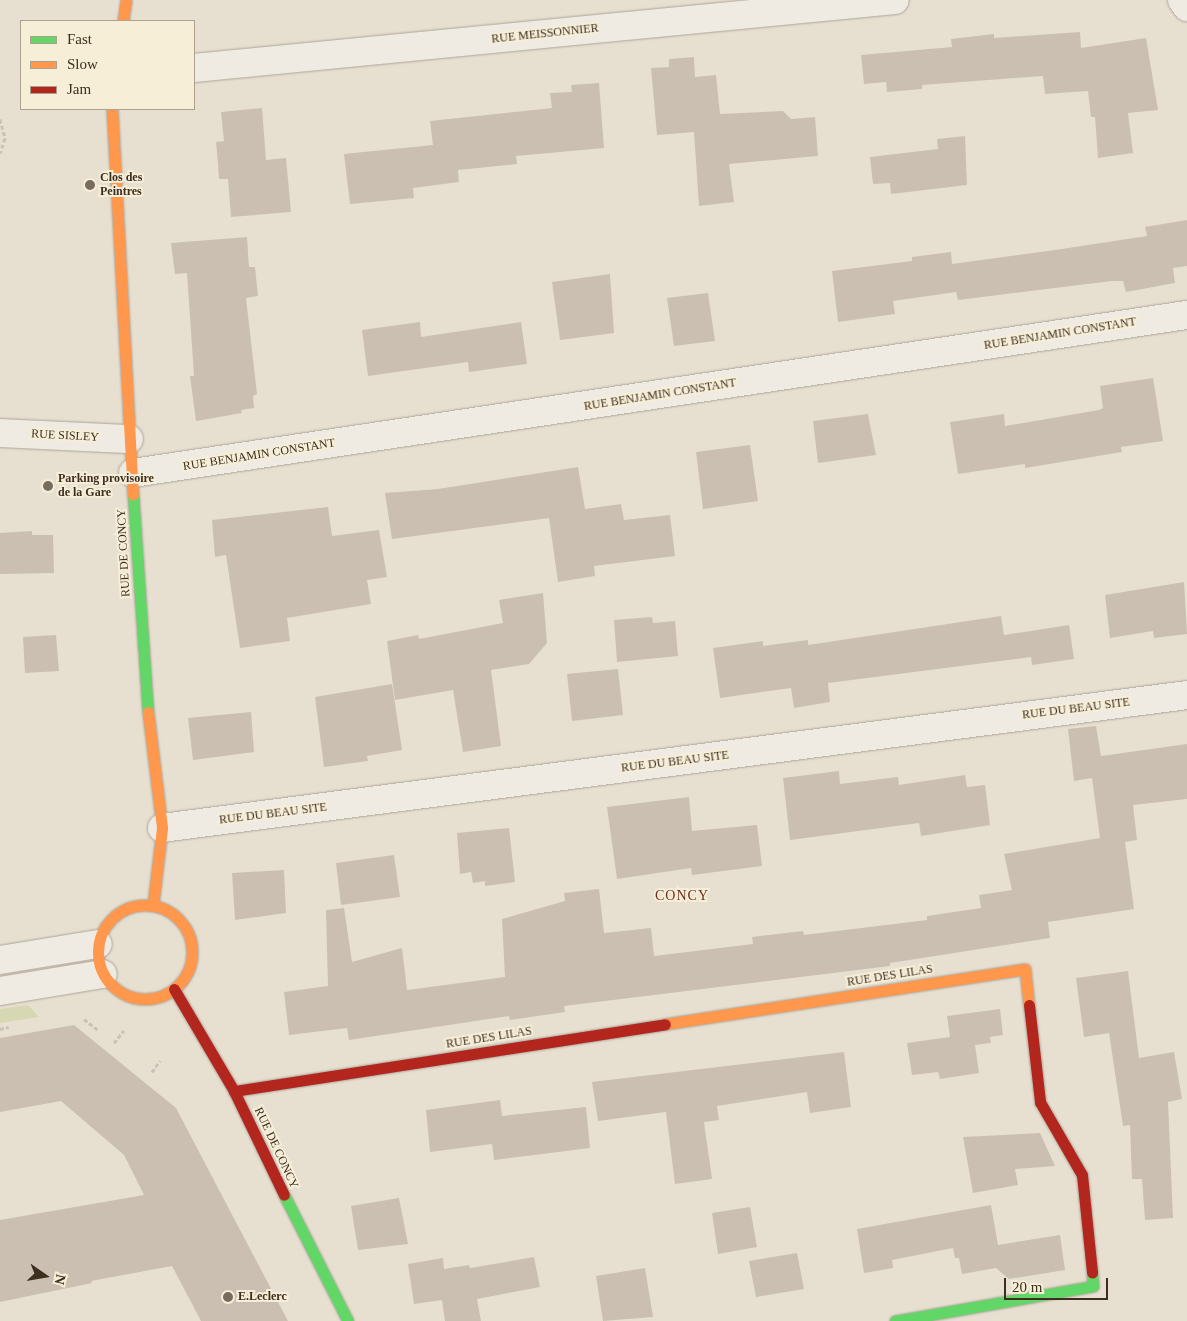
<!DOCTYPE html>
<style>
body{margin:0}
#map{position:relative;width:1187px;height:1321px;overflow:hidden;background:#e7e0d1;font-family:Georgia,serif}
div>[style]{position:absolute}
.green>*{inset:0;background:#d6d7b3}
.building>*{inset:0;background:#cbbfb2}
.path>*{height:3px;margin-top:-1.5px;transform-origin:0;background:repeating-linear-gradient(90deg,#c8c2b9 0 4px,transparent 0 6.5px)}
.roads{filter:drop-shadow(0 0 1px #ada599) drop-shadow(0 0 1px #ada599)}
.street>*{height:28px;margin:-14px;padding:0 14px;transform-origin:14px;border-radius:14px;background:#efebe3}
.fast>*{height:11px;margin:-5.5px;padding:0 5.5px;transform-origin:5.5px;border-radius:5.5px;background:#63d668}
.slow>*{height:11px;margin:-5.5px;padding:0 5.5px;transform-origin:5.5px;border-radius:5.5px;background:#ff974d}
.slow>.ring{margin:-5.5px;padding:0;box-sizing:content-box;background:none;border:11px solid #ff974d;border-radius:50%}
.jam>*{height:11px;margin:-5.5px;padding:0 5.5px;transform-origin:5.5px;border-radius:5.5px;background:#b3261e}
.dots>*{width:14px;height:14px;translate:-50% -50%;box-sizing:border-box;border:2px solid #f7eed8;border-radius:50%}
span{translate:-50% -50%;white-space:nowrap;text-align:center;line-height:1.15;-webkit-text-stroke:4px #f7eed8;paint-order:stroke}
.street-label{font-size:12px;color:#3d2e20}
.poi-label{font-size:12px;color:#3d2e20;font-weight:700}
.left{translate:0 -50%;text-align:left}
.neighbourhood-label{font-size:14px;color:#6b2e1e;letter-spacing:1px}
.legend{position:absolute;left:20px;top:20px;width:175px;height:90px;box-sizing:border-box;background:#f7eed8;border:1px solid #ada18e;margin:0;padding:6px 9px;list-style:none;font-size:15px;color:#3d2e20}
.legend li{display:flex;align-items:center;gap:10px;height:25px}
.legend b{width:25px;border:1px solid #ada18e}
.north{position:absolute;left:20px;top:1251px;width:50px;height:50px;-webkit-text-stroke:4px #f7eed8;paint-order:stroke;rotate:103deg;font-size:14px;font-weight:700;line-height:20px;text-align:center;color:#3d2e20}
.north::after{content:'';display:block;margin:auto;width:18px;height:22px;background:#3d2e20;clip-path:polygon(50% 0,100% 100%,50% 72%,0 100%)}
.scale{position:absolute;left:1004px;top:1278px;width:104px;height:22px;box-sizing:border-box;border:2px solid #3d2e20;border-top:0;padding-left:6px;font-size:15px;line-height:18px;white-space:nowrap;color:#3d2e20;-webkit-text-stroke:4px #f7eed8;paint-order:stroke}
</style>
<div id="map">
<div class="green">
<div style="clip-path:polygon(28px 1005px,39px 1017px,0 1023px,0 1009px)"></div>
</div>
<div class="building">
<div style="clip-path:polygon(1080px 32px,1081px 48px,1146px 38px,1158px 110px,1128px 113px,1133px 153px,1098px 158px,1095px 117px,1091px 117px,1088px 91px,1045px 94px,1043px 76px,922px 85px,922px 89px,887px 92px,886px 82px,864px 84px,861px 55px,952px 47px,951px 39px,994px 34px,994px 38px)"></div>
<div style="clip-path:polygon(694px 57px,695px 77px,716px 75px,720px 114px,783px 111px,791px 119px,815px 117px,818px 156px,729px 164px,734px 202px,699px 206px,694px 132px,657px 135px,651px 68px,669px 67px,669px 59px)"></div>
<div style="clip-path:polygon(599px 83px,604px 148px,516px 156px,517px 164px,458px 170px,459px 182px,413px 188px,414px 198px,350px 204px,344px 154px,433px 145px,430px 121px,552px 108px,550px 93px,572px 92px,571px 85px)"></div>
<div style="clip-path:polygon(262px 108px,266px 160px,286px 158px,291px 212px,231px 217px,228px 179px,219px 179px,218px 163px,216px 142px,224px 141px,221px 112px)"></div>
<div style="clip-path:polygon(965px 136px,967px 185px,891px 194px,890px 183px,873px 184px,870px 157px,938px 149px,937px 139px)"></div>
<div style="clip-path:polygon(1187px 220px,1187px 266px,1173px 268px,1175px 283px,1126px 292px,1123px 281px,1112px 281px,958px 300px,956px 292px,893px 301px,895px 314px,838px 322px,832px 271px,912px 261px,912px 257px,951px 252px,952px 264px,1055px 250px,1147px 236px,1145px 227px)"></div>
<div style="clip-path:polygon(247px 237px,249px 267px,255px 267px,258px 296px,246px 298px,257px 394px,253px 396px,254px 408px,241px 410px,242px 413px,196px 421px,190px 376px,194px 376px,187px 273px,175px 274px,171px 243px)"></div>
<div style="clip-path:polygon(610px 274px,614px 333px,560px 340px,552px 282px)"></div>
<div style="clip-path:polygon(708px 293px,715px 341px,674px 346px,667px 298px)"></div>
<div style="clip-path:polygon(420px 322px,421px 337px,521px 322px,527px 364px,469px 372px,468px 362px,368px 376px,362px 330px)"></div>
<div style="clip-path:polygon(1153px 378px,1163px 441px,1121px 447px,1122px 452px,1025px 468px,1025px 464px,958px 474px,950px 422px,1004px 414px,1005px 426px,1099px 410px,1103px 408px,1100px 386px)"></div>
<div style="clip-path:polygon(868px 414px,876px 455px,818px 463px,813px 421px)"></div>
<div style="clip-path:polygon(750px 445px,758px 501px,703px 509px,696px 452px)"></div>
<div style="clip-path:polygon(578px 467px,585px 509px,621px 504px,624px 520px,670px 515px,675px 556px,594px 566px,595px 576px,558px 582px,549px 518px,392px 539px,385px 493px,438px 489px)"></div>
<div style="clip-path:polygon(328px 507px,332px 536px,379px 530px,387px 577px,367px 580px,371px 604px,287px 618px,290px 641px,240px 648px,226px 555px,215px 557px,212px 520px)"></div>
<div style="clip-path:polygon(32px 531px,32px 535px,53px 535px,54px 573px,0 574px,0 533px)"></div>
<div style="clip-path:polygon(1184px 582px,1187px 634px,1154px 638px,1153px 631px,1110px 638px,1105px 595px)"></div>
<div style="clip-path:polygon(543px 593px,547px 643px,529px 664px,491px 670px,501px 746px,463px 752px,453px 690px,395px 700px,387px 641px,418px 635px,419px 639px,503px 623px,499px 600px)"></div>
<div style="clip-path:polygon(1001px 616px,1004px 635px,1069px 625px,1074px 659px,1032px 665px,1031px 657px,828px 683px,830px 702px,794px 708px,791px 688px,720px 698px,713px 648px,763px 641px,763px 646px,808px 640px,808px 645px)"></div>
<div style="clip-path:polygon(652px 617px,653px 623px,675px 621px,678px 656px,617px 662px,614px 620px)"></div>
<div style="clip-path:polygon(56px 635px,59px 671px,25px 673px,23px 637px)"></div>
<div style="clip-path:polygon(618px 669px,623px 715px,572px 721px,567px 674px)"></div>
<div style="clip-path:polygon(392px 684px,402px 750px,367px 756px,368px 761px,324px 767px,315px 697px)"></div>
<div style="clip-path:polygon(251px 712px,254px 752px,193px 760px,188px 718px)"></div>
<div style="clip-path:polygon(1096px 726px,1101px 756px,1187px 744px,1187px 799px,1133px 805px,1137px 840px,1125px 842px,1134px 909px,1048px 922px,1050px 938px,890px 963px,890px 966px,564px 1006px,565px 1012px,510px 1020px,509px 1016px,349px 1040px,347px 1028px,289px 1035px,284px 992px,328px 986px,326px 910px,344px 908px,352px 962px,402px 948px,407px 990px,505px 977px,502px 919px,565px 901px,564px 893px,599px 889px,604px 933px,651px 928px,654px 956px,753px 944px,752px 937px,803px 931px,804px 935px,927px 920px,927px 916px,981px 908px,979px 895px,1012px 890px,1004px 854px,1100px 838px,1092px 778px,1074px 781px,1068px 729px)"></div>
<div style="clip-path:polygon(839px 771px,840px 784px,898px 777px,899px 785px,965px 775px,967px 787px,985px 785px,990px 825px,921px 836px,919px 823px,790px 840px,783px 778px)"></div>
<div style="clip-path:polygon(689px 797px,692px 831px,757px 825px,762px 866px,692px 875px,691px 868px,617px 879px,607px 807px)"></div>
<div style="clip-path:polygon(509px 828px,515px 882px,485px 886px,485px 881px,473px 883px,471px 872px,460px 874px,457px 833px)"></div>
<div style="clip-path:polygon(394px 855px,400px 897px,341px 905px,336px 863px)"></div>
<div style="clip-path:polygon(284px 870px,286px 913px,235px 920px,232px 873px)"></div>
<div style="clip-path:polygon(1128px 971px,1139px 1058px,1174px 1052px,1182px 1099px,1168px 1102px,1173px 1218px,1145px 1220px,1142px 1179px,1132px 1179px,1130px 1125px,1123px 1126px,1109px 1033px,1084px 1037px,1076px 978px)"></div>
<div style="clip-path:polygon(1000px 1009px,1003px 1035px,990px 1037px,991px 1043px,975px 1045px,979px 1073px,940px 1079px,938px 1072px,912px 1075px,907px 1043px,950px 1037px,947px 1016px)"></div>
<div style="clip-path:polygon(74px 1025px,176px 1108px,288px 1321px,201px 1321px,172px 1266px,91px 1281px,92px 1283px,0 1302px,0 1220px,144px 1195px,124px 1155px,61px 1101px,0 1112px,0 1038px)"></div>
<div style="clip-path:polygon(844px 1052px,851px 1107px,810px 1113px,807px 1092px,717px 1106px,719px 1120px,704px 1122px,712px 1179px,675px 1184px,666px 1112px,598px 1121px,592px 1082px)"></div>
<div style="clip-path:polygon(500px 1100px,502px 1116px,586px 1107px,590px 1148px,494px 1160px,492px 1144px,430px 1152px,426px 1110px)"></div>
<div style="clip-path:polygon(1040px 1133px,1055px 1166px,1015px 1169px,1018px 1185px,973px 1193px,963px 1137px)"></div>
<div style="clip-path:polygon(399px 1198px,408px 1244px,358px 1250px,351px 1206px)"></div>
<div style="clip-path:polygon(991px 1205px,998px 1245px,1060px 1235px,1065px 1270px,1009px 1279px,996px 1268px,962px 1274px,959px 1258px,955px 1258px,953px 1248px,892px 1260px,893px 1268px,864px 1273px,857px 1229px)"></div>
<div style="clip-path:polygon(750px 1207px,757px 1247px,718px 1254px,712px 1213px)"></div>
<div style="clip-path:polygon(797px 1253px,804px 1289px,756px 1297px,749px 1261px)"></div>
<div style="clip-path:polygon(534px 1257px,540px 1287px,477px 1299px,481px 1321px,445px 1321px,442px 1300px,414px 1304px,408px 1264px,443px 1258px,444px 1269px,469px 1265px,470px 1268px)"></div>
<div style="clip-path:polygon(645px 1268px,653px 1317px,603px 1321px,596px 1276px)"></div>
</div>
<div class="path">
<div style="left:0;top:119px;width:20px;rotate:75deg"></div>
<div style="left:5px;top:138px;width:16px;rotate:108deg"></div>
<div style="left:84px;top:1019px;width:18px;rotate:38deg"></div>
<div style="left:0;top:1029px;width:9px;rotate:-13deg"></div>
<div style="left:114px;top:1043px;width:16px;rotate:-52deg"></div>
<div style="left:152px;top:1072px;width:14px;rotate:-56deg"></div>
</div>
<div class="roads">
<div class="street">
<div style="left:1182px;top:0;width:9px;rotate:54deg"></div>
<div style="left:194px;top:68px;width:704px;rotate:-5.54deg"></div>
<div style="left:0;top:433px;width:129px;rotate:2.7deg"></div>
<div style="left:133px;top:473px;width:1066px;rotate:-8.53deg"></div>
<div style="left:162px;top:828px;width:1034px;rotate:-7.39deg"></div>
<div style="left:0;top:960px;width:99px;rotate:-9.3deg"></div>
<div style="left:0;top:991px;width:104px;rotate:-9.4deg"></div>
</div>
<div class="fast">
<div style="left:133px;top:494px;width:219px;rotate:86.1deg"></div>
<div style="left:284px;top:1195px;width:141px;rotate:63.1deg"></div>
<div style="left:895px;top:1321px;width:201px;rotate:-10deg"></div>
<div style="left:1093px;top:1286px;width:14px;rotate:-94deg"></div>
</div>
<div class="slow">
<div style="left:123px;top:21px;width:21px;rotate:-82deg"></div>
<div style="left:112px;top:109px;width:386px;rotate:86.9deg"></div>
<div style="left:148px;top:712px;width:117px;rotate:83.1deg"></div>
<div style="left:162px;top:828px;width:78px;rotate:96.7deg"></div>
<div class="ring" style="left:98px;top:905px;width:83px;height:83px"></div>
<div style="left:665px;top:1024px;width:364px;rotate:-8.7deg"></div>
<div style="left:1025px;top:969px;width:36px;rotate:84deg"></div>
</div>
<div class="jam">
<div style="left:174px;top:989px;width:118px;rotate:59.5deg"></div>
<div style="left:234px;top:1091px;width:115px;rotate:64.3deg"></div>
<div style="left:1029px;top:1005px;width:98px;rotate:83.5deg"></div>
<div style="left:1040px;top:1102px;width:84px;rotate:60.1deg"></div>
<div style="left:1082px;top:1175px;width:98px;rotate:84.1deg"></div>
<div style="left:234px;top:1091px;width:436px;rotate:-8.8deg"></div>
</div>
</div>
<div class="dots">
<div style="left:90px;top:185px;background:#786c5e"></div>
<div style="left:48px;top:486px;background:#786c5e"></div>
<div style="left:228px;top:1297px;background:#786c5e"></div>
</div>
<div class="street-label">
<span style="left:545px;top:34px;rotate:-6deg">RUE MEISSONNIER</span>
<span style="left:1060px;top:334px;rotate:-9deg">RUE BENJAMIN CONSTANT</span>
<span style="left:660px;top:395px;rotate:-9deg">RUE BENJAMIN CONSTANT</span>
<span style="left:65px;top:436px;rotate:3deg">RUE SISLEY</span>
<span style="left:259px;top:455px;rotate:-9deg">RUE BENJAMIN CONSTANT</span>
<span style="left:124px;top:553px;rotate:-93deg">RUE DE CONCY</span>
<span style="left:1076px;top:709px;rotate:-7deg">RUE DU BEAU SITE</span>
<span style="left:675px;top:762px;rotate:-7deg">RUE DU BEAU SITE</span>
<span style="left:273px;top:814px;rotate:-7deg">RUE DU BEAU SITE</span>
<span style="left:890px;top:976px;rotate:-9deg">RUE DES LILAS</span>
<span style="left:489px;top:1038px;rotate:-9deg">RUE DES LILAS</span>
<span style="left:276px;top:1148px;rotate:65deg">RUE DE CONCY</span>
</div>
<div class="poi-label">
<span class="left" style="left:100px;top:185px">Clos des<br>Peintres</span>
<span class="left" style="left:58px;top:486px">Parking provisoire<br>de la Gare</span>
<span class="left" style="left:238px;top:1297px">E.Leclerc</span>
</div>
<div class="neighbourhood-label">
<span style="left:682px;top:896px">CONCY</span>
</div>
<ul class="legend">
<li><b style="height:6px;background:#63d668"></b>Fast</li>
<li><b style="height:6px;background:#ff974d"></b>Slow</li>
<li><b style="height:6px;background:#b3261e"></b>Jam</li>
</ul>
<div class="north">N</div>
<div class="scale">20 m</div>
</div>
